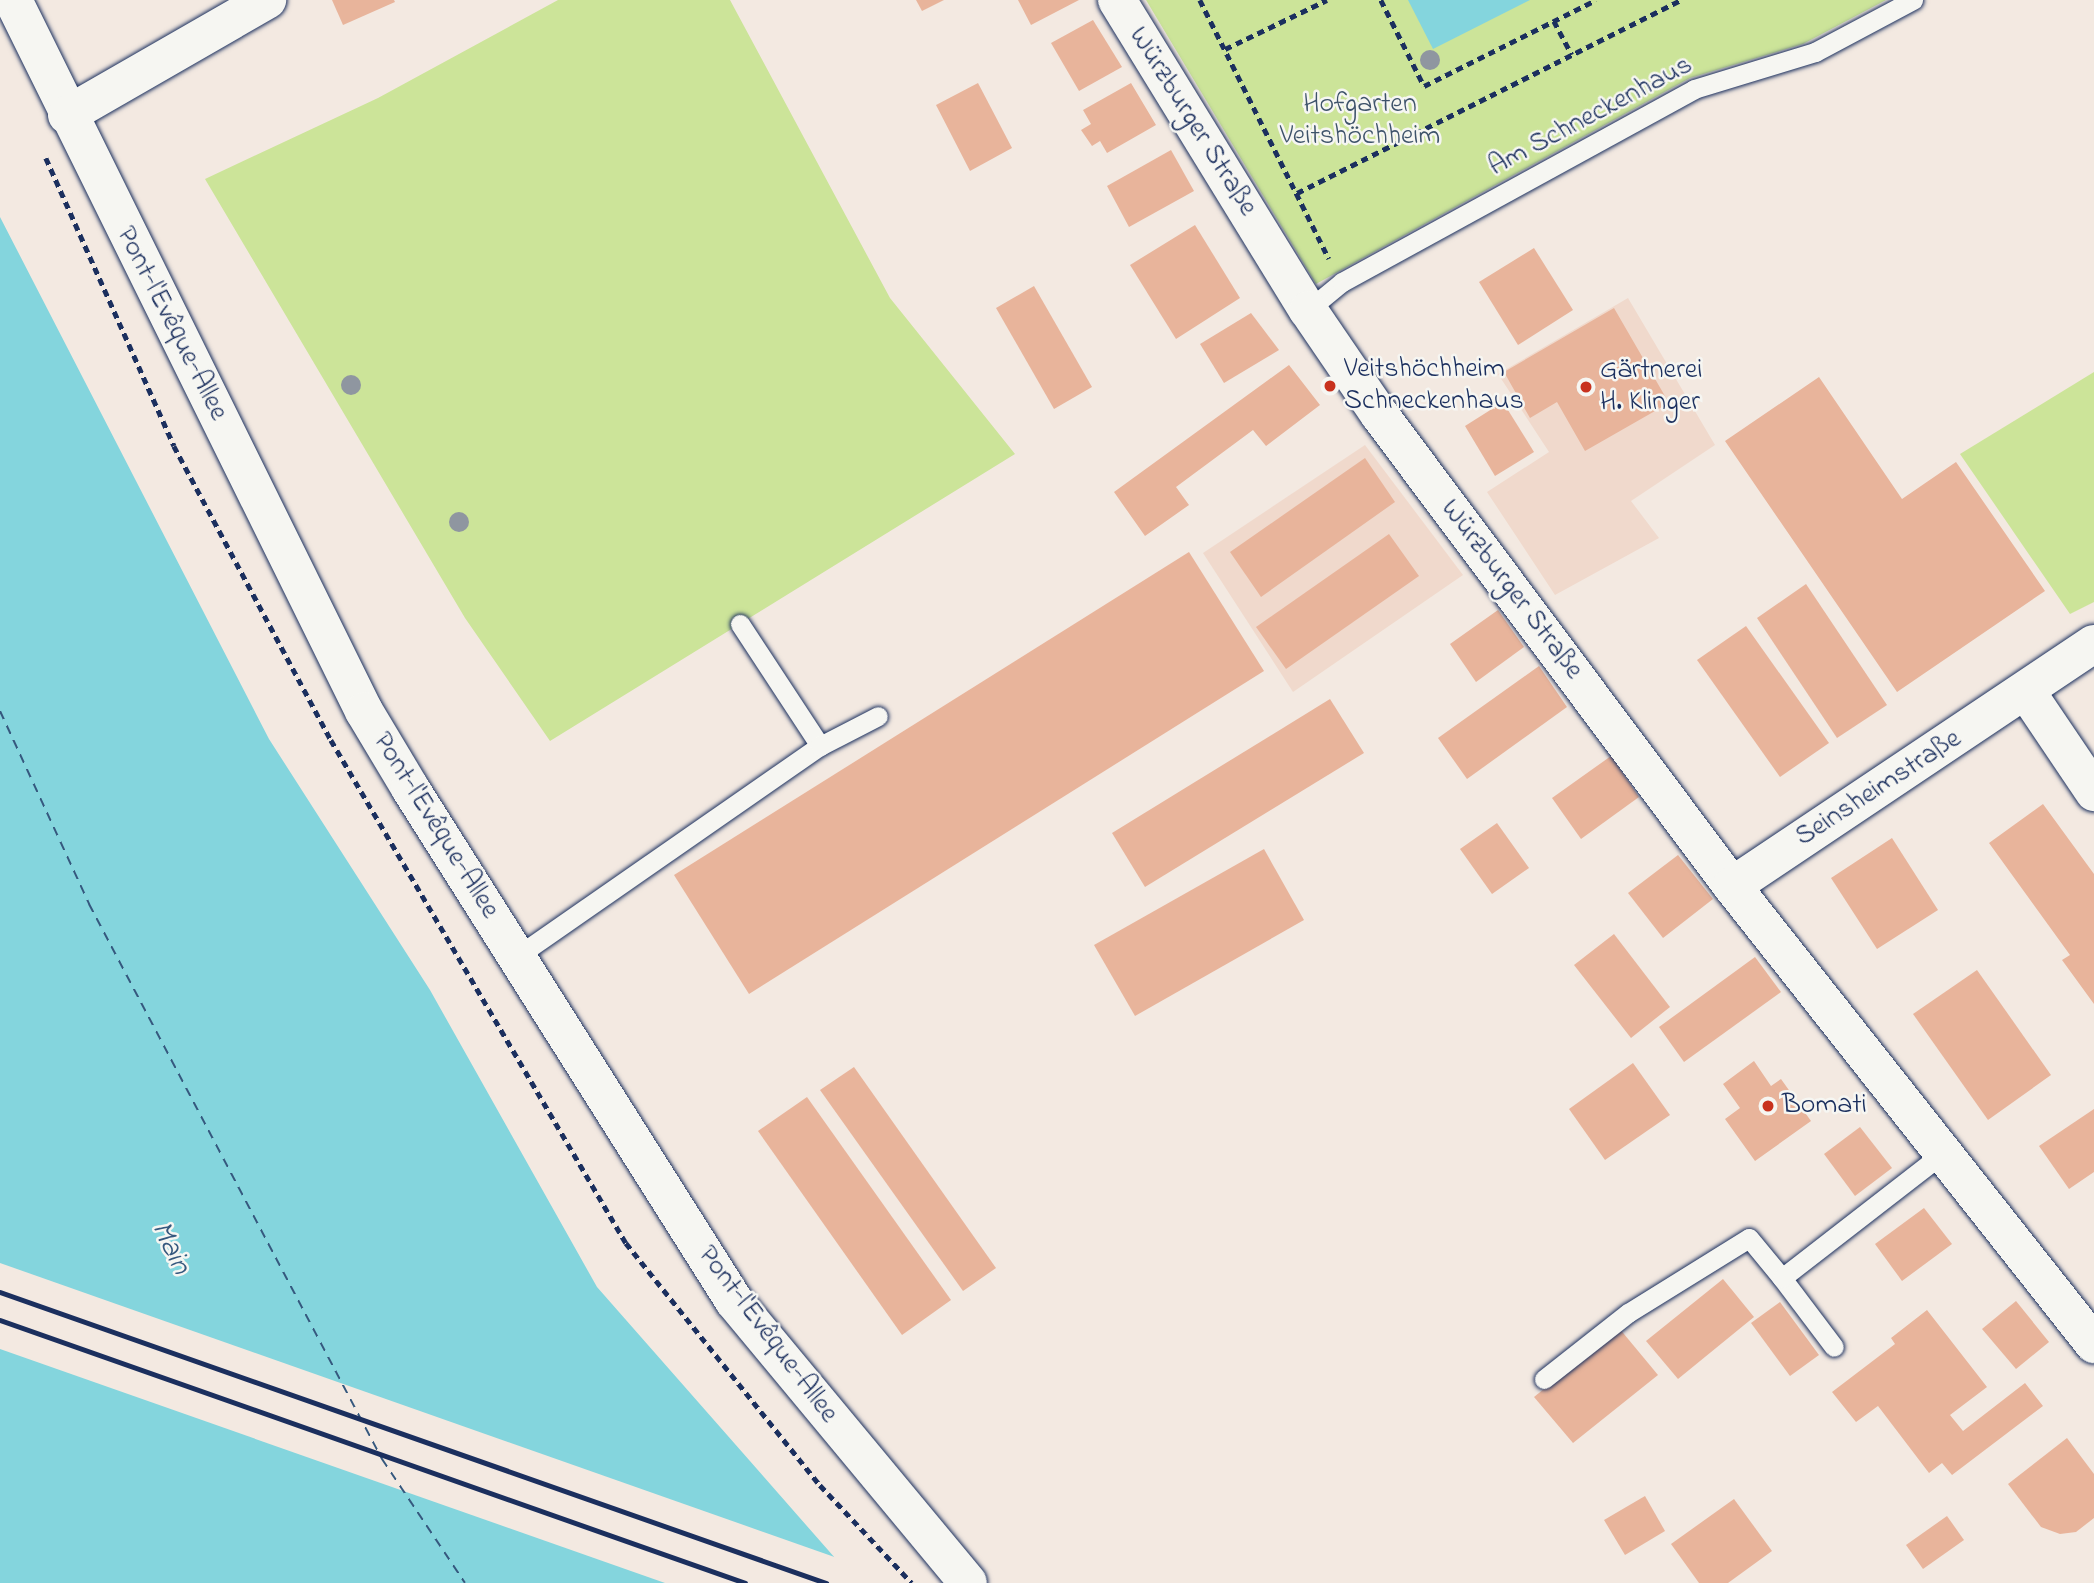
<!DOCTYPE html>
<meta charset="utf-8">
<style>
body{margin:0}
#map{position:relative;width:2094px;height:1583px;overflow:hidden;background:#f3e9e1;font-family:"Indie Flower",sans-serif}
div>[style]{position:absolute}
.built>*{inset:0;background:#f0d9cc}
.green>*{inset:0;background:#cce499}
.water>*{inset:0;background:#84d5dd}
.pier>*{inset:0;background:#f3e9e1}
.ferry>*{height:2px;margin-top:-1px;transform-origin:0;background:repeating-linear-gradient(90deg,#35587e 0 9px,transparent 0 16px)}
.building>*{inset:0;background:#e8b49b}
.path>*{height:4.5px;margin-top:-2.25px;transform-origin:0;background:repeating-linear-gradient(90deg,#1b2f5e 0 7px,transparent 0 12px)}
.roads{filter:drop-shadow(0 0 2px #1b2f5e) drop-shadow(0 0 2px #1b2f5e)}
.service>*{height:19px;margin:-9.5px;padding:0 9.5px;transform-origin:9.5px;border-radius:9.5px;background:#f6f6f2}
.minor>*{height:38px;margin:-19px;padding:0 19px;transform-origin:19px;border-radius:19px;background:#f6f6f2}
.rail>*{height:5px;margin:-2.5px;padding:0 2.5px;transform-origin:2.5px;border-radius:2.5px;background:#1b2f5e}
.trees>*{width:20px;height:20px;margin:-10px;border-radius:50%;background:#8f96a0}
.dots>*{width:19px;height:19px;translate:-50% -50%;box-sizing:border-box;border:4px solid #f6f6f2;border-radius:50%}
span{translate:-50% -50%;white-space:nowrap;text-align:center;line-height:1.15;-webkit-text-stroke:5px #f6f6f2;paint-order:stroke}
.park-label{font-size:28px;color:#3e536a}
.street-label{font-size:28px;color:#1b2f5e}
.poi-label{font-size:28px;color:#1b2f5e}
.left{translate:0 -50%;text-align:left}
.water-label{font-size:30px;color:#35587e;font-style:italic}
</style>
<div id="map">
<div class="built">
<div style="clip-path:polygon(1628px 298px,1715px 445px,1631px 501px,1659px 538px,1555px 595px,1487px 492px,1549px 452px,1498px 374px)"></div>
<div style="clip-path:polygon(1365px 445px,1463px 575px,1293px 692px,1203px 553px)"></div>
</div>
<div class="green">
<div style="clip-path:polygon(558px 0,730px 0,890px 298px,1015px 454px,550px 741px,465px 618px,205px 179px,378px 98px)"></div>
<div style="clip-path:polygon(1146px 0,1886px 0,1803px 44px,1690px 78px,1316px 284px)"></div>
<div style="clip-path:polygon(2094px 372px,2094px 602px,2070px 614px,1960px 454px)"></div>
</div>
<div class="water">
<div style="clip-path:polygon(1408px 0,1530px 0,1433px 49px)"></div>
<div style="clip-path:polygon(0 217px,269px 739px,430px 990px,597px 1287px,857px 1583px,0 1583px)"></div>
</div>
<div class="pier">
<div style="clip-path:polygon(0 1263px,843px 1560px,860px 1583px,665px 1583px,0 1349px)"></div>
</div>
<div class="ferry">
<div style="left:0;top:711px;width:213px;rotate:65.2deg"></div>
<div style="left:89px;top:904px;width:628px;rotate:62.17deg"></div>
<div style="left:382px;top:1459px;width:149px;rotate:56.2deg"></div>
</div>
<div class="building">
<div style="clip-path:polygon(332px 0,394px 0,395px 2px,343px 25px)"></div>
<div style="clip-path:polygon(916px 0,944px 0,922px 11px)"></div>
<div style="clip-path:polygon(1018px 0,1079px 0,1031px 25px)"></div>
<div style="clip-path:polygon(1093px 20px,1122px 67px,1079px 91px,1051px 43px)"></div>
<div style="clip-path:polygon(978px 83px,1012px 148px,970px 171px,936px 105px)"></div>
<div style="clip-path:polygon(1131px 83px,1156px 125px,1107px 153px,1100px 141px,1092px 146px,1081px 130px,1091px 124px,1083px 110px)"></div>
<div style="clip-path:polygon(1171px 150px,1194px 191px,1129px 227px,1107px 186px)"></div>
<div style="clip-path:polygon(1195px 225px,1240px 298px,1176px 339px,1130px 265px)"></div>
<div style="clip-path:polygon(1534px 248px,1573px 310px,1518px 345px,1479px 282px)"></div>
<div style="clip-path:polygon(1034px 286px,1092px 387px,1054px 409px,996px 308px)"></div>
<div style="clip-path:polygon(1614px 308px,1669px 403px,1585px 451px,1557px 402px,1530px 418px,1504px 372px)"></div>
<div style="clip-path:polygon(1251px 313px,1279px 350px,1224px 383px,1200px 344px)"></div>
<div style="clip-path:polygon(1289px 365px,1320px 405px,1266px 446px,1253px 430px,1176px 487px,1189px 505px,1145px 536px,1114px 492px)"></div>
<div style="clip-path:polygon(1819px 377px,1902px 499px,1956px 462px,2045px 591px,1897px 692px,1725px 441px)"></div>
<div style="clip-path:polygon(1503px 402px,1534px 452px,1495px 476px,1465px 426px)"></div>
<div style="clip-path:polygon(1365px 458px,1395px 502px,1261px 597px,1230px 552px)"></div>
<div style="clip-path:polygon(1389px 534px,1419px 576px,1286px 669px,1256px 627px)"></div>
<div style="clip-path:polygon(1189px 552px,1264px 671px,749px 994px,674px 875px)"></div>
<div style="clip-path:polygon(1806px 584px,1887px 705px,1837px 738px,1757px 618px)"></div>
<div style="clip-path:polygon(1498px 610px,1524px 647px,1476px 682px,1450px 644px)"></div>
<div style="clip-path:polygon(1746px 626px,1829px 743px,1780px 777px,1697px 660px)"></div>
<div style="clip-path:polygon(1539px 666px,1567px 707px,1467px 779px,1438px 738px)"></div>
<div style="clip-path:polygon(1330px 699px,1364px 753px,1145px 887px,1112px 833px)"></div>
<div style="clip-path:polygon(1611px 756px,1639px 797px,1581px 839px,1552px 798px)"></div>
<div style="clip-path:polygon(2043px 804px,2094px 874px,2094px 1004px,2062px 960px,2070px 955px,1989px 843px)"></div>
<div style="clip-path:polygon(1497px 823px,1529px 868px,1492px 894px,1460px 849px)"></div>
<div style="clip-path:polygon(1892px 838px,1938px 910px,1877px 949px,1831px 878px)"></div>
<div style="clip-path:polygon(1264px 849px,1304px 920px,1135px 1016px,1094px 945px)"></div>
<div style="clip-path:polygon(1678px 855px,1713px 899px,1663px 938px,1628px 893px)"></div>
<div style="clip-path:polygon(1614px 934px,1670px 1007px,1631px 1038px,1574px 965px)"></div>
<div style="clip-path:polygon(1755px 957px,1781px 992px,1684px 1062px,1659px 1027px)"></div>
<div style="clip-path:polygon(1977px 970px,2051px 1075px,1988px 1120px,1913px 1014px)"></div>
<div style="clip-path:polygon(1754px 1061px,1771px 1086px,1781px 1079px,1811px 1121px,1755px 1161px,1725px 1119px,1740px 1108px,1723px 1084px)"></div>
<div style="clip-path:polygon(1633px 1063px,1670px 1115px,1605px 1160px,1569px 1109px)"></div>
<div style="clip-path:polygon(854px 1067px,996px 1268px,963px 1291px,820px 1090px)"></div>
<div style="clip-path:polygon(807px 1097px,951px 1300px,902px 1335px,758px 1131px)"></div>
<div style="clip-path:polygon(2094px 1109px,2094px 1172px,2069px 1189px,2039px 1146px)"></div>
<div style="clip-path:polygon(1860px 1127px,1892px 1168px,1855px 1196px,1824px 1154px)"></div>
<div style="clip-path:polygon(1924px 1208px,1952px 1244px,1902px 1281px,1875px 1244px)"></div>
<div style="clip-path:polygon(1723px 1279px,1754px 1317px,1678px 1379px,1646px 1341px)"></div>
<div style="clip-path:polygon(2016px 1301px,2049px 1342px,2016px 1369px,1982px 1329px)"></div>
<div style="clip-path:polygon(1780px 1302px,1819px 1355px,1790px 1376px,1751px 1323px)"></div>
<div style="clip-path:polygon(1927px 1310px,1987px 1387px,1950px 1415px,1963px 1431px,2025px 1383px,2043px 1406px,1952px 1475px,1942px 1463px,1929px 1473px,1878px 1406px,1856px 1422px,1832px 1392px,1895px 1344px,1891px 1338px)"></div>
<div style="clip-path:polygon(1619px 1328px,1658px 1375px,1573px 1443px,1534px 1397px)"></div>
<div style="clip-path:polygon(2067px 1438px,2094px 1474px,2094px 1518px,2076px 1532px,2060px 1534px,2041px 1527px,2008px 1484px)"></div>
<div style="clip-path:polygon(1645px 1496px,1665px 1531px,1625px 1555px,1604px 1520px)"></div>
<div style="clip-path:polygon(1734px 1499px,1772px 1551px,1728px 1583px,1699px 1583px,1671px 1544px)"></div>
<div style="clip-path:polygon(1947px 1516px,1964px 1540px,1923px 1569px,1906px 1545px)"></div>
</div>
<div class="path">
<div style="left:1200px;top:0;width:289px;rotate:63.5deg"></div>
<div style="left:1381px;top:0;width:96px;rotate:63.4deg"></div>
<div style="left:1424px;top:86px;width:192px;rotate:-26.6deg"></div>
<div style="left:1554px;top:21px;width:38px;rotate:62deg"></div>
<div style="left:1225px;top:49px;width:113px;rotate:-25.7deg"></div>
<div style="left:46px;top:158px;width:315px;rotate:66deg"></div>
<div style="left:174px;top:446px;width:333px;rotate:61.9deg"></div>
<div style="left:331px;top:740px;width:583px;rotate:59.61deg"></div>
<div style="left:626px;top:1243px;width:310px;rotate:51.3deg"></div>
<div style="left:820px;top:1485px;width:134px;rotate:46.8deg"></div>
<div style="left:1297px;top:193px;width:430px;rotate:-26.7deg"></div>
</div>
<div class="roads">
<div class="service">
<div style="left:1308px;top:310px;width:44px;rotate:-39.5deg"></div>
<div style="left:1342px;top:282px;width:401px;rotate:-28.7deg"></div>
<div style="left:1694px;top:89px;width:127px;rotate:-17deg"></div>
<div style="left:1815px;top:52px;width:111px;rotate:-28deg"></div>
<div style="left:740px;top:624px;width:146px;rotate:56.7deg"></div>
<div style="left:516px;top:957px;width:370px;rotate:-34.8deg"></div>
<div style="left:820px;top:746px;width:65px;rotate:-27.3deg"></div>
<div style="left:1782px;top:1278px;width:86px;rotate:53deg"></div>
<div style="left:1544px;top:1379px;width:107px;rotate:-38.2deg"></div>
<div style="left:1628px;top:1313px;width:142px;rotate:-31.8deg"></div>
<div style="left:1749px;top:1238px;width:52px;rotate:50.5deg"></div>
<div style="left:1782px;top:1278px;width:202px;rotate:-37.8deg"></div>
</div>
<div class="minor">
<div style="left:13px;top:0;width:793px;rotate:63.73deg"></div>
<div style="left:364px;top:711px;width:90px;rotate:59.1deg"></div>
<div style="left:410px;top:788px;width:607px;rotate:57.72deg"></div>
<div style="left:734px;top:1301px;width:366px;rotate:50.3deg"></div>
<div style="left:1117px;top:0;width:364px;rotate:58.4deg"></div>
<div style="left:1308px;top:310px;width:126px;rotate:55.7deg"></div>
<div style="left:1379px;top:414px;width:589px;rotate:53.21deg"></div>
<div style="left:1732px;top:886px;width:584px;rotate:51.68deg"></div>
<div style="left:67px;top:115px;width:231px;rotate:-29.9deg"></div>
<div style="left:2026px;top:691px;width:122px;rotate:56deg"></div>
<div style="left:1732px;top:886px;width:435px;rotate:-33.8deg"></div>
</div>
</div>
<div class="rail">
<div style="left:0;top:1292px;width:876px;rotate:19.41deg"></div>
<div style="left:0;top:1320px;width:790px;rotate:19.44deg"></div>
</div>
<div class="trees">
<div style="left:1430px;top:60px"></div>
<div style="left:351px;top:385px"></div>
<div style="left:459px;top:522px"></div>
</div>
<div class="dots">
<div style="left:1330px;top:386px;background:#c8321e"></div>
<div style="left:1586px;top:387px;background:#c8321e"></div>
<div style="left:1768px;top:1106px;background:#c8321e"></div>
</div>
<div class="park-label">
<span style="left:1360px;top:121px">Hofgarten<br>Veitshöchheim</span>
</div>
<div class="street-label">
<span style="left:1591px;top:117px;rotate:-28deg">Am Schneckenhaus</span>
<span style="left:1192px;top:122px;rotate:58deg">Würzburger Straße</span>
<span style="left:171px;top:324px;rotate:63deg">Pont-l'Evêque-Allee</span>
<span style="left:1511px;top:590px;rotate:53deg">Würzburger Straße</span>
<span style="left:1879px;top:789px;rotate:-33deg">Seinsheimstraße</span>
<span style="left:435px;top:826px;rotate:58deg">Pont-l'Evêque-Allee</span>
<span style="left:767px;top:1335px;rotate:53deg">Pont-l'Evêque-Allee</span>
</div>
<div class="poi-label">
<span class="left" style="left:1344px;top:386px">Veitshöchheim<br>Schneckenhaus</span>
<span class="left" style="left:1600px;top:387px">Gärtnerei<br>H. Klinger</span>
<span class="left" style="left:1782px;top:1106px">Bomati</span>
</div>
<div class="water-label">
<span style="left:170px;top:1248px;rotate:64deg">Main</span>
</div>
</div>
